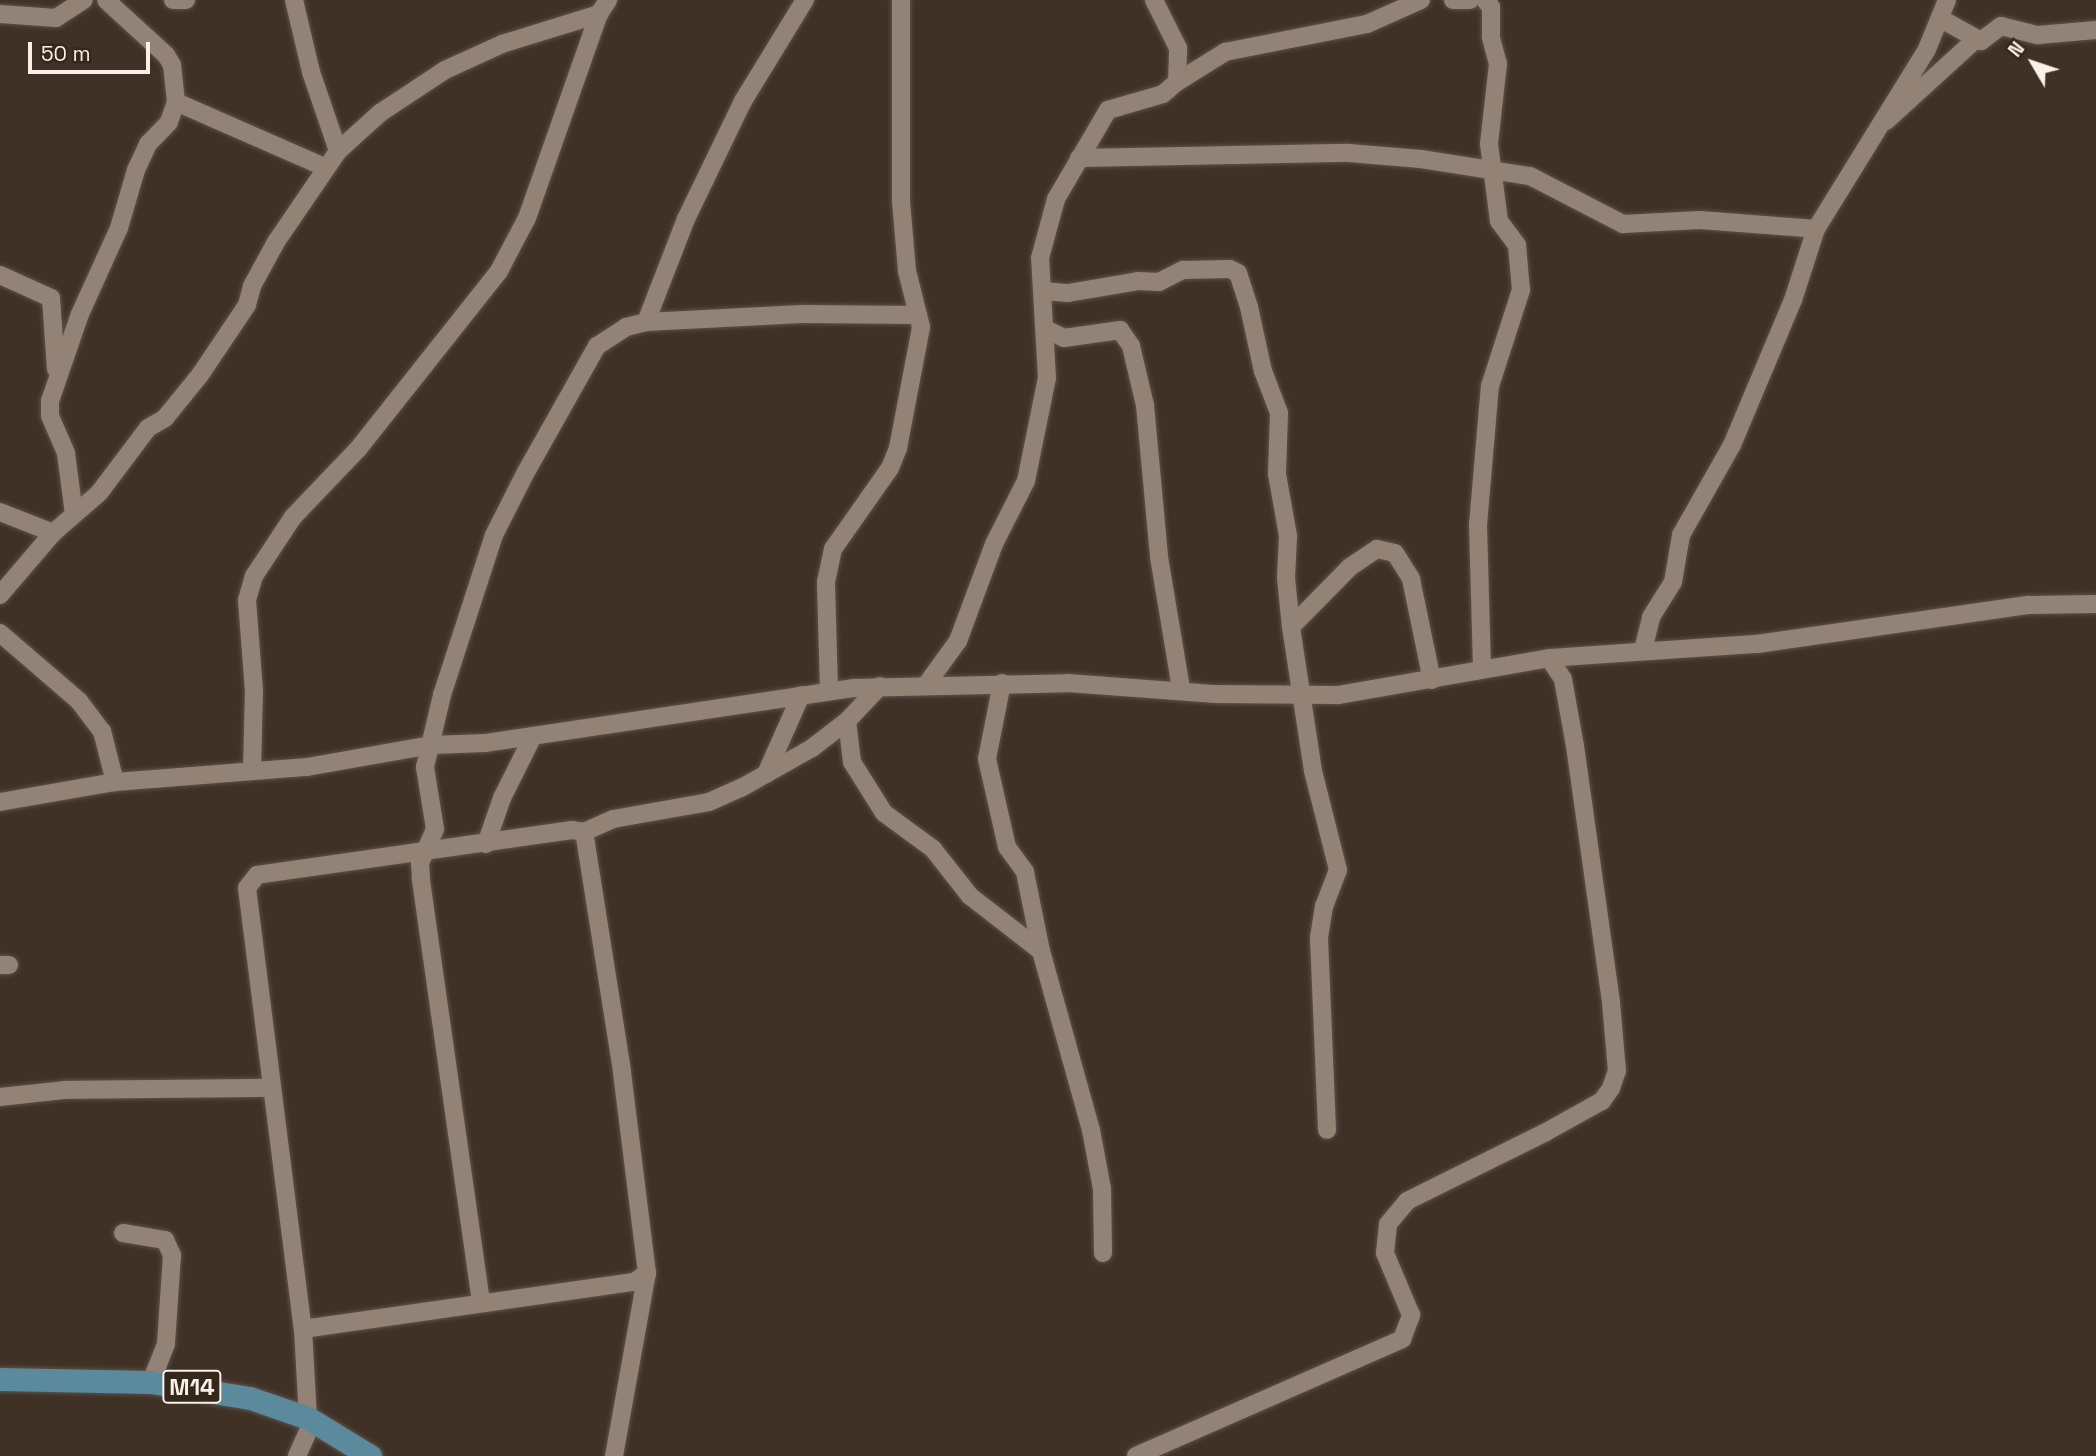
<!DOCTYPE html>
<style>
body{margin:0}
#map{position:relative;width:2096px;height:1456px;overflow:hidden;background:#3f3126;font-family:"Space Grotesk",sans-serif}
div>[style]{position:absolute}
.roads{filter:drop-shadow(0 0 2px #5c5048) drop-shadow(0 0 2px #5c5048)}
.minor>*{height:18px;margin:-9px;padding:0 9px;transform-origin:9px;border-radius:9px;background:#938276}
.major>*{height:23px;margin:-11.5px;padding:0 11.5px;transform-origin:11.5px;border-radius:11.5px;background:#5a8a9b}
span{translate:-50% -50%;white-space:nowrap;text-align:center;line-height:1.15;-webkit-text-stroke:6px #34271c;paint-order:stroke}
.shield-label span{padding:2px 5px;background:#34271c;border:2px solid;border-radius:5px;-webkit-text-stroke-width:0}
.shield-label{font-size:23px;color:#f9f0e9;font-weight:700}
.north{position:absolute;left:1998px;top:28px;width:70px;height:70px;-webkit-text-stroke:5px #34271c;paint-order:stroke;rotate:309deg;font-size:19px;font-weight:700;line-height:28px;text-align:center;color:#f9f0e9}
.north::after{content:'';display:block;margin:auto;width:24px;height:32px;background:#f9f0e9;clip-path:polygon(50% 0,100% 100%,50% 72%,0 100%)}
.scale{position:absolute;left:28px;top:42px;width:122px;height:32px;box-sizing:border-box;border:4px solid #f9f0e9;border-top:0;padding-left:9px;font-size:21px;line-height:24px;white-space:nowrap;color:#f9f0e9;-webkit-text-stroke:5px #34271c;paint-order:stroke}
</style>
<div id="map">
<div class="roads">
<div class="minor">
<div style="left:173px;top:0;width:13px"></div>
<div style="left:294px;top:0;width:74px;rotate:76.7deg"></div>
<div style="left:311px;top:72px;width:83px;rotate:71.1deg"></div>
<div style="left:1453px;top:0;width:17px"></div>
<div style="left:0;top:14px;width:56px;rotate:4.1deg"></div>
<div style="left:56px;top:18px;width:33px;rotate:-33deg"></div>
<div style="left:1941px;top:19px;width:46px;rotate:28.8deg"></div>
<div style="left:1981px;top:41px;width:25px;rotate:-37deg"></div>
<div style="left:2001px;top:26px;width:38px;rotate:14deg"></div>
<div style="left:2038px;top:35px;width:58px;rotate:-4.9deg"></div>
<div style="left:1177px;top:82px;width:57px;rotate:-32deg"></div>
<div style="left:1225px;top:52px;width:145px;rotate:-11.2deg"></div>
<div style="left:1367px;top:24px;width:59px;rotate:-24deg"></div>
<div style="left:176px;top:102px;width:162px;rotate:23.7deg"></div>
<div style="left:1886px;top:121px;width:119px;rotate:-42.3deg"></div>
<div style="left:1079px;top:158px;width:270px;rotate:-1.1deg"></div>
<div style="left:1349px;top:153px;width:72px;rotate:4.8deg"></div>
<div style="left:1421px;top:159px;width:110px;rotate:8.9deg"></div>
<div style="left:1530px;top:176px;width:105px;rotate:27.3deg"></div>
<div style="left:1623px;top:224px;width:77px;rotate:-3deg"></div>
<div style="left:1700px;top:220px;width:116px;rotate:4.4deg"></div>
<div style="left:0;top:275px;width:56px;rotate:24.3deg"></div>
<div style="left:51px;top:298px;width:71px;rotate:86deg"></div>
<div style="left:1044px;top:291px;width:24px;rotate:5deg"></div>
<div style="left:1068px;top:293px;width:71px;rotate:-9.7deg"></div>
<div style="left:1138px;top:281px;width:21px;rotate:3deg"></div>
<div style="left:1159px;top:282px;width:27px;rotate:-27deg"></div>
<div style="left:1183px;top:270px;width:47px;rotate:-1.2deg"></div>
<div style="left:1230px;top:269px;width:9px;rotate:27deg"></div>
<div style="left:1238px;top:273px;width:36px;rotate:72deg"></div>
<div style="left:1249px;top:307px;width:66px;rotate:77.7deg"></div>
<div style="left:1263px;top:371px;width:45px;rotate:69.1deg"></div>
<div style="left:1279px;top:413px;width:61px;rotate:91.9deg"></div>
<div style="left:1277px;top:474px;width:63px;rotate:79.9deg"></div>
<div style="left:1288px;top:536px;width:42px;rotate:92.7deg"></div>
<div style="left:1286px;top:578px;width:49px;rotate:84.2deg"></div>
<div style="left:1291px;top:627px;width:146px;rotate:81.3deg"></div>
<div style="left:1313px;top:771px;width:102px;rotate:75.8deg"></div>
<div style="left:1338px;top:870px;width:39px;rotate:111deg"></div>
<div style="left:1324px;top:906px;width:32px;rotate:99deg"></div>
<div style="left:1319px;top:938px;width:192px;rotate:87.6deg"></div>
<div style="left:646px;top:322px;width:156px;rotate:-2.9deg"></div>
<div style="left:802px;top:314px;width:116px;rotate:0.5deg"></div>
<div style="left:1045px;top:329px;width:21px;rotate:25deg"></div>
<div style="left:1064px;top:338px;width:57px;rotate:-8.1deg"></div>
<div style="left:1120px;top:330px;width:19px;rotate:55deg"></div>
<div style="left:1131px;top:346px;width:61px;rotate:76.7deg"></div>
<div style="left:1145px;top:405px;width:153px;rotate:84.7deg"></div>
<div style="left:1159px;top:557px;width:134px;rotate:80.5deg"></div>
<div style="left:0;top:512px;width:57px;rotate:21.6deg"></div>
<div style="left:74px;top:514px;width:62px;rotate:-97.5deg"></div>
<div style="left:66px;top:453px;width:40px;rotate:-113.4deg"></div>
<div style="left:50px;top:416px;width:15px;rotate:-90deg"></div>
<div style="left:50px;top:401px;width:92px;rotate:-71deg"></div>
<div style="left:80px;top:314px;width:94px;rotate:-65.6deg"></div>
<div style="left:119px;top:228px;width:60px;rotate:-73.7deg"></div>
<div style="left:136px;top:170px;width:29px;rotate:-65deg"></div>
<div style="left:148px;top:144px;width:30px;rotate:-46deg"></div>
<div style="left:169px;top:122px;width:21px;rotate:-71deg"></div>
<div style="left:176px;top:102px;width:37px;rotate:-96deg"></div>
<div style="left:172px;top:65px;width:12px;rotate:-121deg"></div>
<div style="left:166px;top:55px;width:81px;rotate:-137.5deg"></div>
<div style="left:0;top:595px;width:82px;rotate:-49.5deg"></div>
<div style="left:53px;top:533px;width:61px;rotate:-41deg"></div>
<div style="left:99px;top:493px;width:81px;rotate:-53deg"></div>
<div style="left:148px;top:428px;width:20px;rotate:-30deg"></div>
<div style="left:165px;top:418px;width:55px;rotate:-50.9deg"></div>
<div style="left:200px;top:375px;width:84px;rotate:-56.1deg"></div>
<div style="left:247px;top:305px;width:20px;rotate:-75deg"></div>
<div style="left:252px;top:286px;width:50px;rotate:-61.4deg"></div>
<div style="left:276px;top:242px;width:110px;rotate:-55.7deg"></div>
<div style="left:338px;top:151px;width:57px;rotate:-42.1deg"></div>
<div style="left:380px;top:113px;width:78px;rotate:-33.5deg"></div>
<div style="left:445px;top:70px;width:63px;rotate:-24.5deg"></div>
<div style="left:502px;top:44px;width:102px;rotate:-17.2deg"></div>
<div style="left:1291px;top:627px;width:84px;rotate:-45.5deg"></div>
<div style="left:1350px;top:567px;width:32px;rotate:-34deg"></div>
<div style="left:1377px;top:549px;width:18px;rotate:13deg"></div>
<div style="left:1395px;top:553px;width:31px;rotate:58deg"></div>
<div style="left:1411px;top:579px;width:103px;rotate:78.3deg"></div>
<div style="left:0;top:633px;width:104px;rotate:40.7deg"></div>
<div style="left:79px;top:701px;width:38px;rotate:53deg"></div>
<div style="left:102px;top:731px;width:53px;rotate:75.7deg"></div>
<div style="left:1643px;top:650px;width:34px;rotate:-76deg"></div>
<div style="left:1651px;top:617px;width:41px;rotate:-57.8deg"></div>
<div style="left:1673px;top:582px;width:48px;rotate:-80.3deg"></div>
<div style="left:1681px;top:535px;width:103px;rotate:-60.5deg"></div>
<div style="left:1732px;top:445px;width:157px;rotate:-67.2deg"></div>
<div style="left:1793px;top:300px;width:75px;rotate:-72.1deg"></div>
<div style="left:1816px;top:229px;width:211px;rotate:-58.3deg"></div>
<div style="left:1927px;top:49px;width:53px;rotate:-67.8deg"></div>
<div style="left:1482px;top:668px;width:143px;rotate:-91.6deg"></div>
<div style="left:1478px;top:525px;width:140px;rotate:-85.1deg"></div>
<div style="left:1490px;top:386px;width:101px;rotate:-72.1deg"></div>
<div style="left:1521px;top:290px;width:45px;rotate:-95.1deg"></div>
<div style="left:1517px;top:245px;width:30px;rotate:-127deg"></div>
<div style="left:1499px;top:221px;width:78px;rotate:-97.4deg"></div>
<div style="left:1489px;top:144px;width:81px;rotate:-83.6deg"></div>
<div style="left:1498px;top:64px;width:28px;rotate:-105deg"></div>
<div style="left:1491px;top:37px;width:30px;rotate:-90deg"></div>
<div style="left:1491px;top:7px;width:9px;rotate:-131deg"></div>
<div style="left:1002px;top:683px;width:77px;rotate:101.2deg"></div>
<div style="left:987px;top:759px;width:90px;rotate:77.2deg"></div>
<div style="left:1007px;top:847px;width:31px;rotate:54deg"></div>
<div style="left:1025px;top:872px;width:81px;rotate:78.6deg"></div>
<div style="left:926px;top:685px;width:54px;rotate:-54deg"></div>
<div style="left:958px;top:641px;width:103px;rotate:-69.6deg"></div>
<div style="left:994px;top:544px;width:71px;rotate:-63.1deg"></div>
<div style="left:1026px;top:481px;width:105px;rotate:-78.5deg"></div>
<div style="left:1047px;top:378px;width:120px;rotate:-93.3deg"></div>
<div style="left:1040px;top:258px;width:61px;rotate:-74.8deg"></div>
<div style="left:1056px;top:199px;width:103px;rotate:-59.7deg"></div>
<div style="left:1108px;top:110px;width:57px;rotate:-16.2deg"></div>
<div style="left:1163px;top:94px;width:18px;rotate:-41deg"></div>
<div style="left:1177px;top:82px;width:34px;rotate:-88deg"></div>
<div style="left:1178px;top:48px;width:54px;rotate:-116.6deg"></div>
<div style="left:829px;top:691px;width:109px;rotate:-91.6deg"></div>
<div style="left:826px;top:582px;width:34px;rotate:-78deg"></div>
<div style="left:833px;top:549px;width:99px;rotate:-54.9deg"></div>
<div style="left:890px;top:468px;width:22px;rotate:-68deg"></div>
<div style="left:898px;top:448px;width:123px;rotate:-79.2deg"></div>
<div style="left:921px;top:327px;width:58px;rotate:-104deg"></div>
<div style="left:907px;top:271px;width:70px;rotate:-94.9deg"></div>
<div style="left:901px;top:201px;width:201px;rotate:-90deg"></div>
<div style="left:847px;top:721px;width:41px;rotate:83deg"></div>
<div style="left:852px;top:762px;width:60px;rotate:57.9deg"></div>
<div style="left:884px;top:813px;width:61px;rotate:36.3deg"></div>
<div style="left:933px;top:849px;width:60px;rotate:51.8deg"></div>
<div style="left:970px;top:896px;width:90px;rotate:37.8deg"></div>
<div style="left:1041px;top:951px;width:186px;rotate:74.4deg"></div>
<div style="left:1091px;top:1130px;width:60px;rotate:79.4deg"></div>
<div style="left:1102px;top:1189px;width:64px;rotate:89.1deg"></div>
<div style="left:252px;top:771px;width:80px;rotate:-88.6deg"></div>
<div style="left:254px;top:691px;width:91px;rotate:-94.4deg"></div>
<div style="left:247px;top:600px;width:25px;rotate:-74deg"></div>
<div style="left:254px;top:576px;width:71px;rotate:-56.5deg"></div>
<div style="left:293px;top:517px;width:94px;rotate:-46.3deg"></div>
<div style="left:358px;top:449px;width:227px;rotate:-51.6deg"></div>
<div style="left:499px;top:271px;width:60px;rotate:-62.2deg"></div>
<div style="left:527px;top:218px;width:216px;rotate:-70.6deg"></div>
<div style="left:599px;top:14px;width:17px;rotate:-57deg"></div>
<div style="left:766px;top:774px;width:86px;rotate:-66.1deg"></div>
<div style="left:0;top:802px;width:117px;rotate:-9.9deg"></div>
<div style="left:115px;top:782px;width:193px;rotate:-4.5deg"></div>
<div style="left:307px;top:767px;width:127px;rotate:-10deg"></div>
<div style="left:432px;top:745px;width:53px;rotate:-2.2deg"></div>
<div style="left:485px;top:743px;width:373px;rotate:-8.5deg"></div>
<div style="left:854px;top:688px;width:214px;rotate:-1.3deg"></div>
<div style="left:1068px;top:683px;width:145px;rotate:4.3deg"></div>
<div style="left:1213px;top:694px;width:125px;rotate:0.5deg"></div>
<div style="left:1338px;top:695px;width:214px;rotate:-9.9deg"></div>
<div style="left:1549px;top:658px;width:208px;rotate:-3.9deg"></div>
<div style="left:1757px;top:644px;width:275px;rotate:-8.2deg"></div>
<div style="left:2029px;top:605px;width:67px;rotate:-0.9deg"></div>
<div style="left:584px;top:832px;width:32px;rotate:-24deg"></div>
<div style="left:613px;top:819px;width:97px;rotate:-10deg"></div>
<div style="left:709px;top:802px;width:35px;rotate:-24deg"></div>
<div style="left:741px;top:788px;width:81px;rotate:-29.4deg"></div>
<div style="left:812px;top:748px;width:44px;rotate:-37.6deg"></div>
<div style="left:847px;top:721px;width:48px;rotate:-46.7deg"></div>
<div style="left:486px;top:844px;width:49px;rotate:-70.8deg"></div>
<div style="left:502px;top:798px;width:69px;rotate:-63.4deg"></div>
<div style="left:0;top:965px;width:9px"></div>
<div style="left:0;top:1097px;width:64px;rotate:-6.2deg"></div>
<div style="left:64px;top:1090px;width:206px;rotate:-0.6deg"></div>
<div style="left:123px;top:1233px;width:43px;rotate:9.5deg"></div>
<div style="left:165px;top:1240px;width:17px;rotate:65deg"></div>
<div style="left:172px;top:1255px;width:89px;rotate:93.9deg"></div>
<div style="left:166px;top:1344px;width:41px;rotate:111.5deg"></div>
<div style="left:481px;top:1302px;width:428px;rotate:-98.1deg"></div>
<div style="left:421px;top:878px;width:15px;rotate:-94deg"></div>
<div style="left:420px;top:863px;width:37px;rotate:-66deg"></div>
<div style="left:435px;top:829px;width:63px;rotate:-99.2deg"></div>
<div style="left:425px;top:767px;width:74px;rotate:-76.7deg"></div>
<div style="left:442px;top:695px;width:168px;rotate:-72deg"></div>
<div style="left:494px;top:535px;width:71px;rotate:-63.1deg"></div>
<div style="left:526px;top:472px;width:145px;rotate:-60.6deg"></div>
<div style="left:597px;top:346px;width:35px;rotate:-33deg"></div>
<div style="left:626px;top:327px;width:21px;rotate:-14deg"></div>
<div style="left:646px;top:322px;width:110px;rotate:-68.8deg"></div>
<div style="left:686px;top:219px;width:131px;rotate:-64.2deg"></div>
<div style="left:743px;top:101px;width:119px;rotate:-58.5deg"></div>
<div style="left:303px;top:1329px;width:334px;rotate:-8.1deg"></div>
<div style="left:634px;top:1282px;width:16px;rotate:-35deg"></div>
<div style="left:647px;top:1273px;width:204px;rotate:-97.1deg"></div>
<div style="left:622px;top:1071px;width:242px;rotate:-99deg"></div>
<div style="left:584px;top:832px;width:12px;rotate:-171deg"></div>
<div style="left:572px;top:830px;width:318px;rotate:171.9deg"></div>
<div style="left:257px;top:875px;width:16px;rotate:128deg"></div>
<div style="left:247px;top:888px;width:445px;rotate:82.8deg"></div>
<div style="left:303px;top:1329px;width:89px;rotate:86.8deg"></div>
<div style="left:297px;top:1456px;width:32px;rotate:-66deg"></div>
<div style="left:614px;top:1456px;width:186px;rotate:-79.8deg"></div>
<div style="left:1136px;top:1456px;width:291px;rotate:-23.7deg"></div>
<div style="left:1402px;top:1339px;width:26px;rotate:-69deg"></div>
<div style="left:1411px;top:1315px;width:67px;rotate:-112.8deg"></div>
<div style="left:1385px;top:1253px;width:29px;rotate:-84deg"></div>
<div style="left:1388px;top:1224px;width:30px;rotate:-50deg"></div>
<div style="left:1407px;top:1201px;width:155px;rotate:-26.4deg"></div>
<div style="left:1546px;top:1132px;width:64px;rotate:-29deg"></div>
<div style="left:1602px;top:1101px;width:16px;rotate:-55deg"></div>
<div style="left:1611px;top:1088px;width:18px;rotate:-71deg"></div>
<div style="left:1617px;top:1071px;width:69px;rotate:-95deg"></div>
<div style="left:1611px;top:1002px;width:259px;rotate:-98deg"></div>
<div style="left:1575px;top:746px;width:68px;rotate:-100.2deg"></div>
<div style="left:1563px;top:679px;width:25px;rotate:-124deg"></div>
</div>
<div class="major">
<div style="left:0;top:1379px;width:151px;rotate:1.1deg"></div>
<div style="left:151px;top:1382px;width:100px;rotate:9.2deg"></div>
<div style="left:250px;top:1398px;width:61px;rotate:19deg"></div>
<div style="left:308px;top:1418px;width:73px;rotate:31.5deg"></div>
</div>
</div>
<div class="shield-label">
<span style="left:192px;top:1387px">M14</span>
</div>
<div class="north">N</div>
<div class="scale">50 m</div>
</div>
